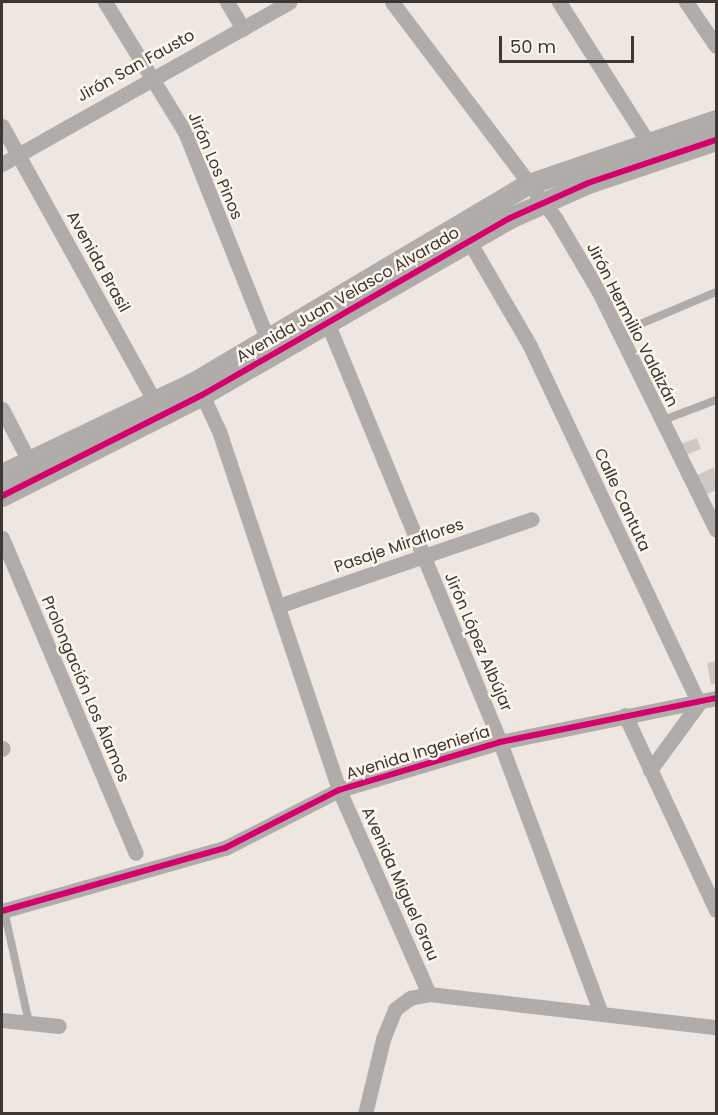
<!DOCTYPE html>
<meta charset="utf-8">
<style>
body{margin:0}
#map{position:relative;width:718px;height:1115px;overflow:hidden;background:#eee7e1;font-family:Poppins,sans-serif}
div>[style]{position:absolute}
.building>*{inset:0;background:#cdc8c3}
.lane>*{height:8px;margin:-4px;padding:0 4px;transform-origin:4px;border-radius:4px;background:#b0acaa}
.street>*{height:15px;margin:-7.5px;padding:0 7.5px;transform-origin:7.5px;border-radius:7.5px;background:#b0acaa}
.secondary>*{height:21px;margin:-10.5px;padding:0 10.5px;transform-origin:10.5px;border-radius:10.5px;background:#afaca9}
.cycleway>*{height:6px;margin:-3px;padding:0 3px;transform-origin:3px;border-radius:3px;background:#d6006c}
span{translate:-50% -50%;white-space:nowrap;text-align:center;line-height:1.15;-webkit-text-stroke:5px #fef5ec;paint-order:stroke}
.street-label{font-size:16px;color:#3c3733}
.frame{position:absolute;inset:0;border:3px solid #3c3733;pointer-events:none}
.scale{position:absolute;left:499px;top:36px;width:135px;height:27px;box-sizing:border-box;border:3px solid #3c3733;border-top:0;padding-left:8px;font-size:18px;line-height:21px;white-space:nowrap;color:#3c3733;-webkit-text-stroke:4px #fef5ec;paint-order:stroke}
</style>
<div id="map">
<div class="building">
<div style="clip-path:polygon(697px 438px,701px 449px,683px 456px,678px 445px)"></div>
<div style="clip-path:polygon(714px 467px,716px 490px,702px 497px,693px 477px)"></div>
<div style="clip-path:polygon(716px 661px,716px 683px,711px 685px,707px 663px)"></div>
</div>
<div class="lane">
<div style="left:619px;top:333px;width:105px;rotate:-22.9deg"></div>
<div style="left:661px;top:421px;width:59px;rotate:-20.9deg"></div>
<div style="left:4px;top:910px;width:116px;rotate:77.5deg"></div>
</div>
<div class="street">
<div style="left:105px;top:2px;width:153px;rotate:58.4deg"></div>
<div style="left:185px;top:132px;width:232px;rotate:68.3deg"></div>
<div style="left:227px;top:2px;width:31px;rotate:59deg"></div>
<div style="left:392px;top:2px;width:272px;rotate:52.9deg"></div>
<div style="left:556px;top:219px;width:85px;rotate:59.5deg"></div>
<div style="left:599px;top:292px;width:265px;rotate:63.8deg"></div>
<div style="left:559px;top:2px;width:166px;rotate:57.6deg"></div>
<div style="left:686px;top:2px;width:53px;rotate:55.7deg"></div>
<div style="left:2px;top:126px;width:322px;rotate:61deg"></div>
<div style="left:2px;top:164px;width:330px;rotate:-29.4deg"></div>
<div style="left:469px;top:241px;width:121px;rotate:59.8deg"></div>
<div style="left:530px;top:346px;width:395px;rotate:64.7deg"></div>
<div style="left:699px;top:703px;width:83px;rotate:126.2deg"></div>
<div style="left:327px;top:322px;width:454px;rotate:67.6deg"></div>
<div style="left:500px;top:742px;width:289px;rotate:69.6deg"></div>
<div style="left:198px;top:386px;width:50px;rotate:65deg"></div>
<div style="left:219px;top:431px;width:379px;rotate:71.5deg"></div>
<div style="left:339px;top:790px;width:223px;rotate:66.2deg"></div>
<div style="left:2px;top:409px;width:59px;rotate:62.6deg"></div>
<div style="left:2px;top:538px;width:342px;rotate:67deg"></div>
<div style="left:278px;top:606px;width:268px;rotate:-18.9deg"></div>
<div style="left:625px;top:715px;width:215px;rotate:65deg"></div>
<div style="left:2px;top:749px;width:1px;rotate:-45deg"></div>
<div style="left:2px;top:911px;width:232px;rotate:-15.8deg"></div>
<div style="left:225px;top:848px;width:128px;rotate:-27deg"></div>
<div style="left:339px;top:790px;width:168px;rotate:-16.6deg"></div>
<div style="left:500px;top:742px;width:220px;rotate:-11.5deg"></div>
<div style="left:2px;top:1020px;width:57px;rotate:6deg"></div>
<div style="left:365px;top:1114px;width:77px;rotate:-76.5deg"></div>
<div style="left:383px;top:1039px;width:32px;rotate:-68deg"></div>
<div style="left:395px;top:1009px;width:19px;rotate:-36deg"></div>
<div style="left:410px;top:998px;width:19px;rotate:-12deg"></div>
<div style="left:429px;top:994px;width:289px;rotate:6.6deg"></div>
</div>
<div class="secondary">
<div style="left:2px;top:474px;width:215px;rotate:-25.6deg"></div>
<div style="left:196px;top:381px;width:384px;rotate:-30.7deg"></div>
<div style="left:526px;top:185px;width:201px;rotate:-18.9deg"></div>
<div style="left:2px;top:496px;width:224px;rotate:-26.8deg"></div>
<div style="left:202px;top:395px;width:355px;rotate:-29.9deg"></div>
<div style="left:510px;top:218px;width:85px;rotate:-24.2deg"></div>
<div style="left:588px;top:183px;width:135px;rotate:-18.6deg"></div>
</div>
<div class="cycleway">
<div style="left:2px;top:496px;width:224px;rotate:-26.8deg"></div>
<div style="left:202px;top:395px;width:355px;rotate:-29.9deg"></div>
<div style="left:510px;top:218px;width:85px;rotate:-24.2deg"></div>
<div style="left:588px;top:183px;width:135px;rotate:-18.6deg"></div>
<div style="left:2px;top:911px;width:232px;rotate:-15.8deg"></div>
<div style="left:225px;top:848px;width:128px;rotate:-27deg"></div>
<div style="left:339px;top:790px;width:168px;rotate:-16.6deg"></div>
<div style="left:500px;top:742px;width:220px;rotate:-11.5deg"></div>
</div>
<div class="street-label">
<span style="left:136px;top:66px;rotate:-29deg">Jirón San Fausto</span>
<span style="left:215px;top:166px;rotate:67deg">Jirón Los Pinos</span>
<span style="left:98px;top:262px;rotate:61deg">Avenida Brasil</span>
<span style="left:348px;top:295px;rotate:-30deg">Avenida Juan Velasco Alvarado</span>
<span style="left:632px;top:325px;rotate:63deg">Jirón Hermilio Valdizán</span>
<span style="left:622px;top:500px;rotate:65deg">Calle Cantuta</span>
<span style="left:399px;top:546px;rotate:-19deg">Pasaje Miraflores</span>
<span style="left:478px;top:642px;rotate:67deg">Jirón López Albújar</span>
<span style="left:85px;top:689px;rotate:67deg">Prolongación Los Álamos</span>
<span style="left:418px;top:753px;rotate:-17deg">Avenida Ingeniería</span>
<span style="left:400px;top:884px;rotate:66deg">Avenida Miguel Grau</span>
</div>
<div class="frame"></div>
<div class="scale">50 m</div>
</div>
